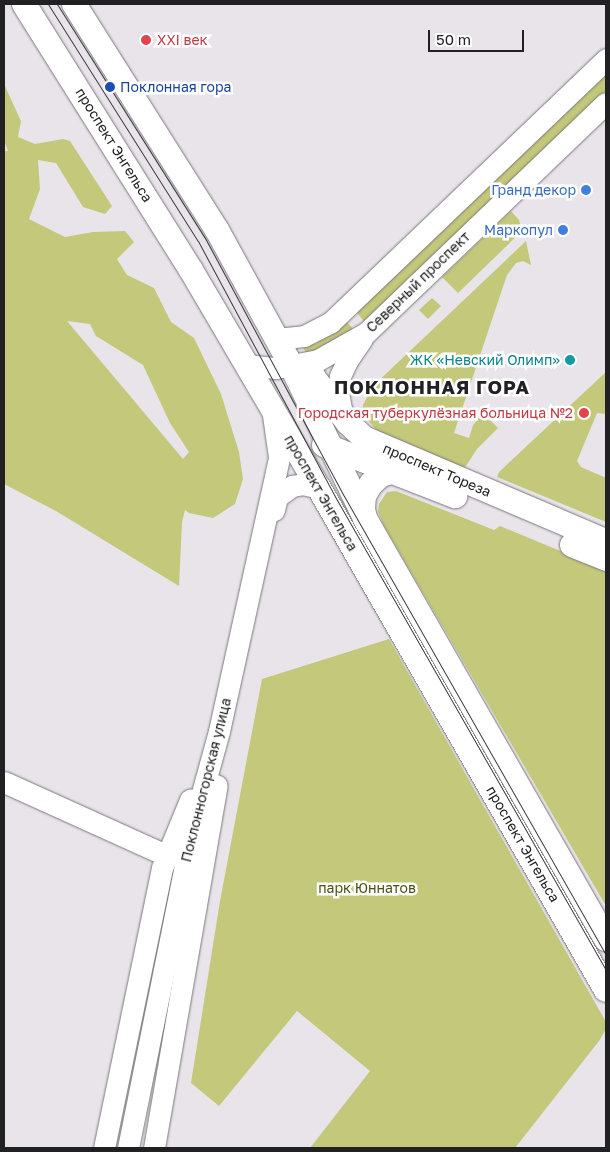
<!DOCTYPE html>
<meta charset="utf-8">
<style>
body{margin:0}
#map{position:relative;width:610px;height:1152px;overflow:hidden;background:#e8e4ea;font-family:"Golos Text",sans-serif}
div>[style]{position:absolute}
.green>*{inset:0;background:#c4c87a}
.roads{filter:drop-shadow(0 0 1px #7b777c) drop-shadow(0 0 1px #7b777c)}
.secondary>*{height:21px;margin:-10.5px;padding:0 10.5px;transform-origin:10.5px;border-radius:10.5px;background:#fff}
.primary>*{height:24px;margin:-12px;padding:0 12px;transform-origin:12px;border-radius:12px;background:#fff}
.tram>*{height:1px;margin:-0.5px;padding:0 0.5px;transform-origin:0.5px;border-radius:0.5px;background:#3c3b3e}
.dots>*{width:14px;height:14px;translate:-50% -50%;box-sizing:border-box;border:2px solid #fff;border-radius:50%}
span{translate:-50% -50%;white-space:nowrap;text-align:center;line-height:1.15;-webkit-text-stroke:5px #fff;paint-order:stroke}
.health-label{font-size:14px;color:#be3a42}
.left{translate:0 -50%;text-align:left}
.right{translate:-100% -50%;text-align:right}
.transit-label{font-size:14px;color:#164399}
.street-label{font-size:14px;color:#212022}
.shop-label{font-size:14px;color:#366cbe}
.culture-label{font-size:14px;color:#0d838f}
.park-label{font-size:14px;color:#4e5012}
.district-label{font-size:19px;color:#212022;font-weight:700;letter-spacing:1px}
.frame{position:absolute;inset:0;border:5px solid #212022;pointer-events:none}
.scale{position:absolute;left:428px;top:30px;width:96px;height:22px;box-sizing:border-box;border:2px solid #212022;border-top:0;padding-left:6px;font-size:15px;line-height:18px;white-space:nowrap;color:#212022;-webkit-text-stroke:4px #fff;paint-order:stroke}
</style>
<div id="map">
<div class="green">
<div style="clip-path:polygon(606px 75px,606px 92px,364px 321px,356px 312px)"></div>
<div style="clip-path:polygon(evenodd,4px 84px,21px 121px,18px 137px,35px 144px,63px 139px,70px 141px,112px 206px,105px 214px,83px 207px,56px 163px,38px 160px,40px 189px,29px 219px,65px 237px,93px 232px,125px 231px,134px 242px,117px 259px,127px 275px,154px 288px,171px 322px,194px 338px,221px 394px,239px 452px,243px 479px,235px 504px,213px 518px,189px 513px,185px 510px,182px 522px,179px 586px,56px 511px,4px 484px,4px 151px,8px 151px,4px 140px,4px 84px,67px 321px,90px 324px,96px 336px,143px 365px,170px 423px,189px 452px,183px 459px,67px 321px)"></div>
<div style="clip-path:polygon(511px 211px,519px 220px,522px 231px,458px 293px,442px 277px)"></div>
<div style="clip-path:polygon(526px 241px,531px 265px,523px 261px,516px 263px,507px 275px,454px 433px,469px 438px,473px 425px,479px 418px,491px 421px,498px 428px,477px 449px,464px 469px,379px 433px,363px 415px,363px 405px,373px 386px)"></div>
<div style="clip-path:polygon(432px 298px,441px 306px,428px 319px,419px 310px)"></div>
<div style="clip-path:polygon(347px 322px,354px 330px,307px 354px,302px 346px,315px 344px)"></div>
<div style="clip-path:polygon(606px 372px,606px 414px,597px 413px,577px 461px,581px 467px,606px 478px,606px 522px,497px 477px,499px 472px)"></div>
<div style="clip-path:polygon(396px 491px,494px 530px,500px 526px,606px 570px,606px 906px,384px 526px,378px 512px,379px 504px,387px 492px)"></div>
<div style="clip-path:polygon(389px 639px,606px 1022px,606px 1029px,599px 1041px,515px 1148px,310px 1148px,370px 1071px,297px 1011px,219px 1106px,191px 1083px,220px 901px,262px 679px)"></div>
</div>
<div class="roads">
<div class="secondary">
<div style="left:276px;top:339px;width:28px;rotate:-6deg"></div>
<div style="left:304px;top:336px;width:30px;rotate:-27deg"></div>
<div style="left:331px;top:322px;width:381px;rotate:-43.7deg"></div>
<div style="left:246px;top:365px;width:30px;rotate:6deg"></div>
<div style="left:276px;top:368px;width:43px;rotate:-10.8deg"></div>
<div style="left:318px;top:360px;width:55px;rotate:-29.4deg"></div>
<div style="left:366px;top:333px;width:332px;rotate:-43.8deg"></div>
<div style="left:346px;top:418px;width:10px;rotate:-119deg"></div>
<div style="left:341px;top:409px;width:17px;rotate:-100deg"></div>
<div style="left:338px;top:392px;width:16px;rotate:-83deg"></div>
<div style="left:340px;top:376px;width:17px;rotate:-65deg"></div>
<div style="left:347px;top:361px;width:27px;rotate:-56deg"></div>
<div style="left:274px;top:510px;width:13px;rotate:-77deg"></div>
<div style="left:277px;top:497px;width:19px;rotate:-36deg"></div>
<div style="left:292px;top:486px;width:11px;rotate:-10deg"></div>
<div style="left:303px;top:484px;width:16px;rotate:14deg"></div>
<div style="left:4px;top:782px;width:178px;rotate:24.3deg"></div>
<div style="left:104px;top:1148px;width:286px;rotate:-78.3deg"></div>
<div style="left:162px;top:868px;width:74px;rotate:-67.6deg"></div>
<div style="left:128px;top:1148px;width:333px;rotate:-78.6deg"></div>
<div style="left:194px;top:822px;width:94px;rotate:-74.6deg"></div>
<div style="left:219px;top:731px;width:280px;rotate:-77.6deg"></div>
<div style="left:279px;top:457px;width:42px;rotate:-98.1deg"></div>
<div style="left:154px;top:1148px;width:368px;rotate:-80.2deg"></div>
</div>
<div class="primary">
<div style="left:24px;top:4px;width:314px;rotate:57.9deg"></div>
<div style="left:191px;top:270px;width:253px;rotate:59.6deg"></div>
<div style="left:319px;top:488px;width:578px;rotate:60.24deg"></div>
<div style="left:74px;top:4px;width:267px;rotate:57.7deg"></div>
<div style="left:217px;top:230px;width:154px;rotate:61.3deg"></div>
<div style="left:291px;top:365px;width:174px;rotate:64.2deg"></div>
<div style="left:367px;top:522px;width:481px;rotate:60.2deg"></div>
<div style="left:295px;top:367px;width:22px;rotate:30deg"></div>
<div style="left:314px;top:378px;width:56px;rotate:52.9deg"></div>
<div style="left:348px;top:423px;width:22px;rotate:43deg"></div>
<div style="left:364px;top:438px;width:263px;rotate:23.1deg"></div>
<div style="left:324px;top:445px;width:141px;rotate:21.3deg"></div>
<div style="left:365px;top:518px;width:9px;rotate:-103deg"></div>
<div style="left:363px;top:509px;width:13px;rotate:-86deg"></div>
<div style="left:364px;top:496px;width:14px;rotate:-60deg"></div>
<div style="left:371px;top:484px;width:13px;rotate:-42deg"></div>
<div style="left:381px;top:475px;width:14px;rotate:-17deg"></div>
<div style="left:572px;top:545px;width:37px;rotate:22deg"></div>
</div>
</div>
<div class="tram">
<div style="left:48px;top:4px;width:280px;rotate:57.7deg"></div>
<div style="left:198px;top:241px;width:294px;rotate:61.8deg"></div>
<div style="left:337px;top:500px;width:542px;rotate:60.22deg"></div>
<div style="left:57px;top:4px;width:277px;rotate:57.7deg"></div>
<div style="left:205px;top:238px;width:293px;rotate:61.7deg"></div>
<div style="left:344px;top:496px;width:529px;rotate:60.28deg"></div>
</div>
<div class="dots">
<div style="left:146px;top:40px;background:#e0444e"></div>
<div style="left:110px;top:87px;background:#1a4fb4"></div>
<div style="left:586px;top:190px;background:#3f7fe0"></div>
<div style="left:563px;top:230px;background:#3f7fe0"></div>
<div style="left:570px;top:360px;background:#0f9aa8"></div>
<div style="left:584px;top:413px;background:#e0444e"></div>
</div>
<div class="health-label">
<span class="left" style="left:157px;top:40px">XXI век</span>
<span class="right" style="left:573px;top:413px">Городская туберкулёзная больница №2</span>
</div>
<div class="transit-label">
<span class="left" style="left:120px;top:87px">Поклонная гора</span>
</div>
<div class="street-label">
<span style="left:114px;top:145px;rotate:58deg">проспект Энгельса</span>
<span style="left:418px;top:282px;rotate:-44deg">Северный проспект</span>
<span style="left:437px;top:470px;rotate:23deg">проспект Тореза</span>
<span style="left:321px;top:493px;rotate:60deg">проспект Энгельса</span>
<span style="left:206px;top:780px;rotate:-76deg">Поклонногорская улица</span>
<span style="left:523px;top:844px;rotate:60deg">проспект Энгельса</span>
</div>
<div class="shop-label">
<span class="right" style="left:576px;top:190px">Гранд декор</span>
<span class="right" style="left:553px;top:230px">Маркопул</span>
</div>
<div class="culture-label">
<span class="right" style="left:560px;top:360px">ЖК «Невский Олимп»</span>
</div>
<div class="park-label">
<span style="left:367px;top:888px">парк Юннатов</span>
</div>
<div class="district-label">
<span style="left:432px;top:387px">ПОКЛОННАЯ ГОРА</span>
</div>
<div class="frame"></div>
<div class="scale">50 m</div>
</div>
